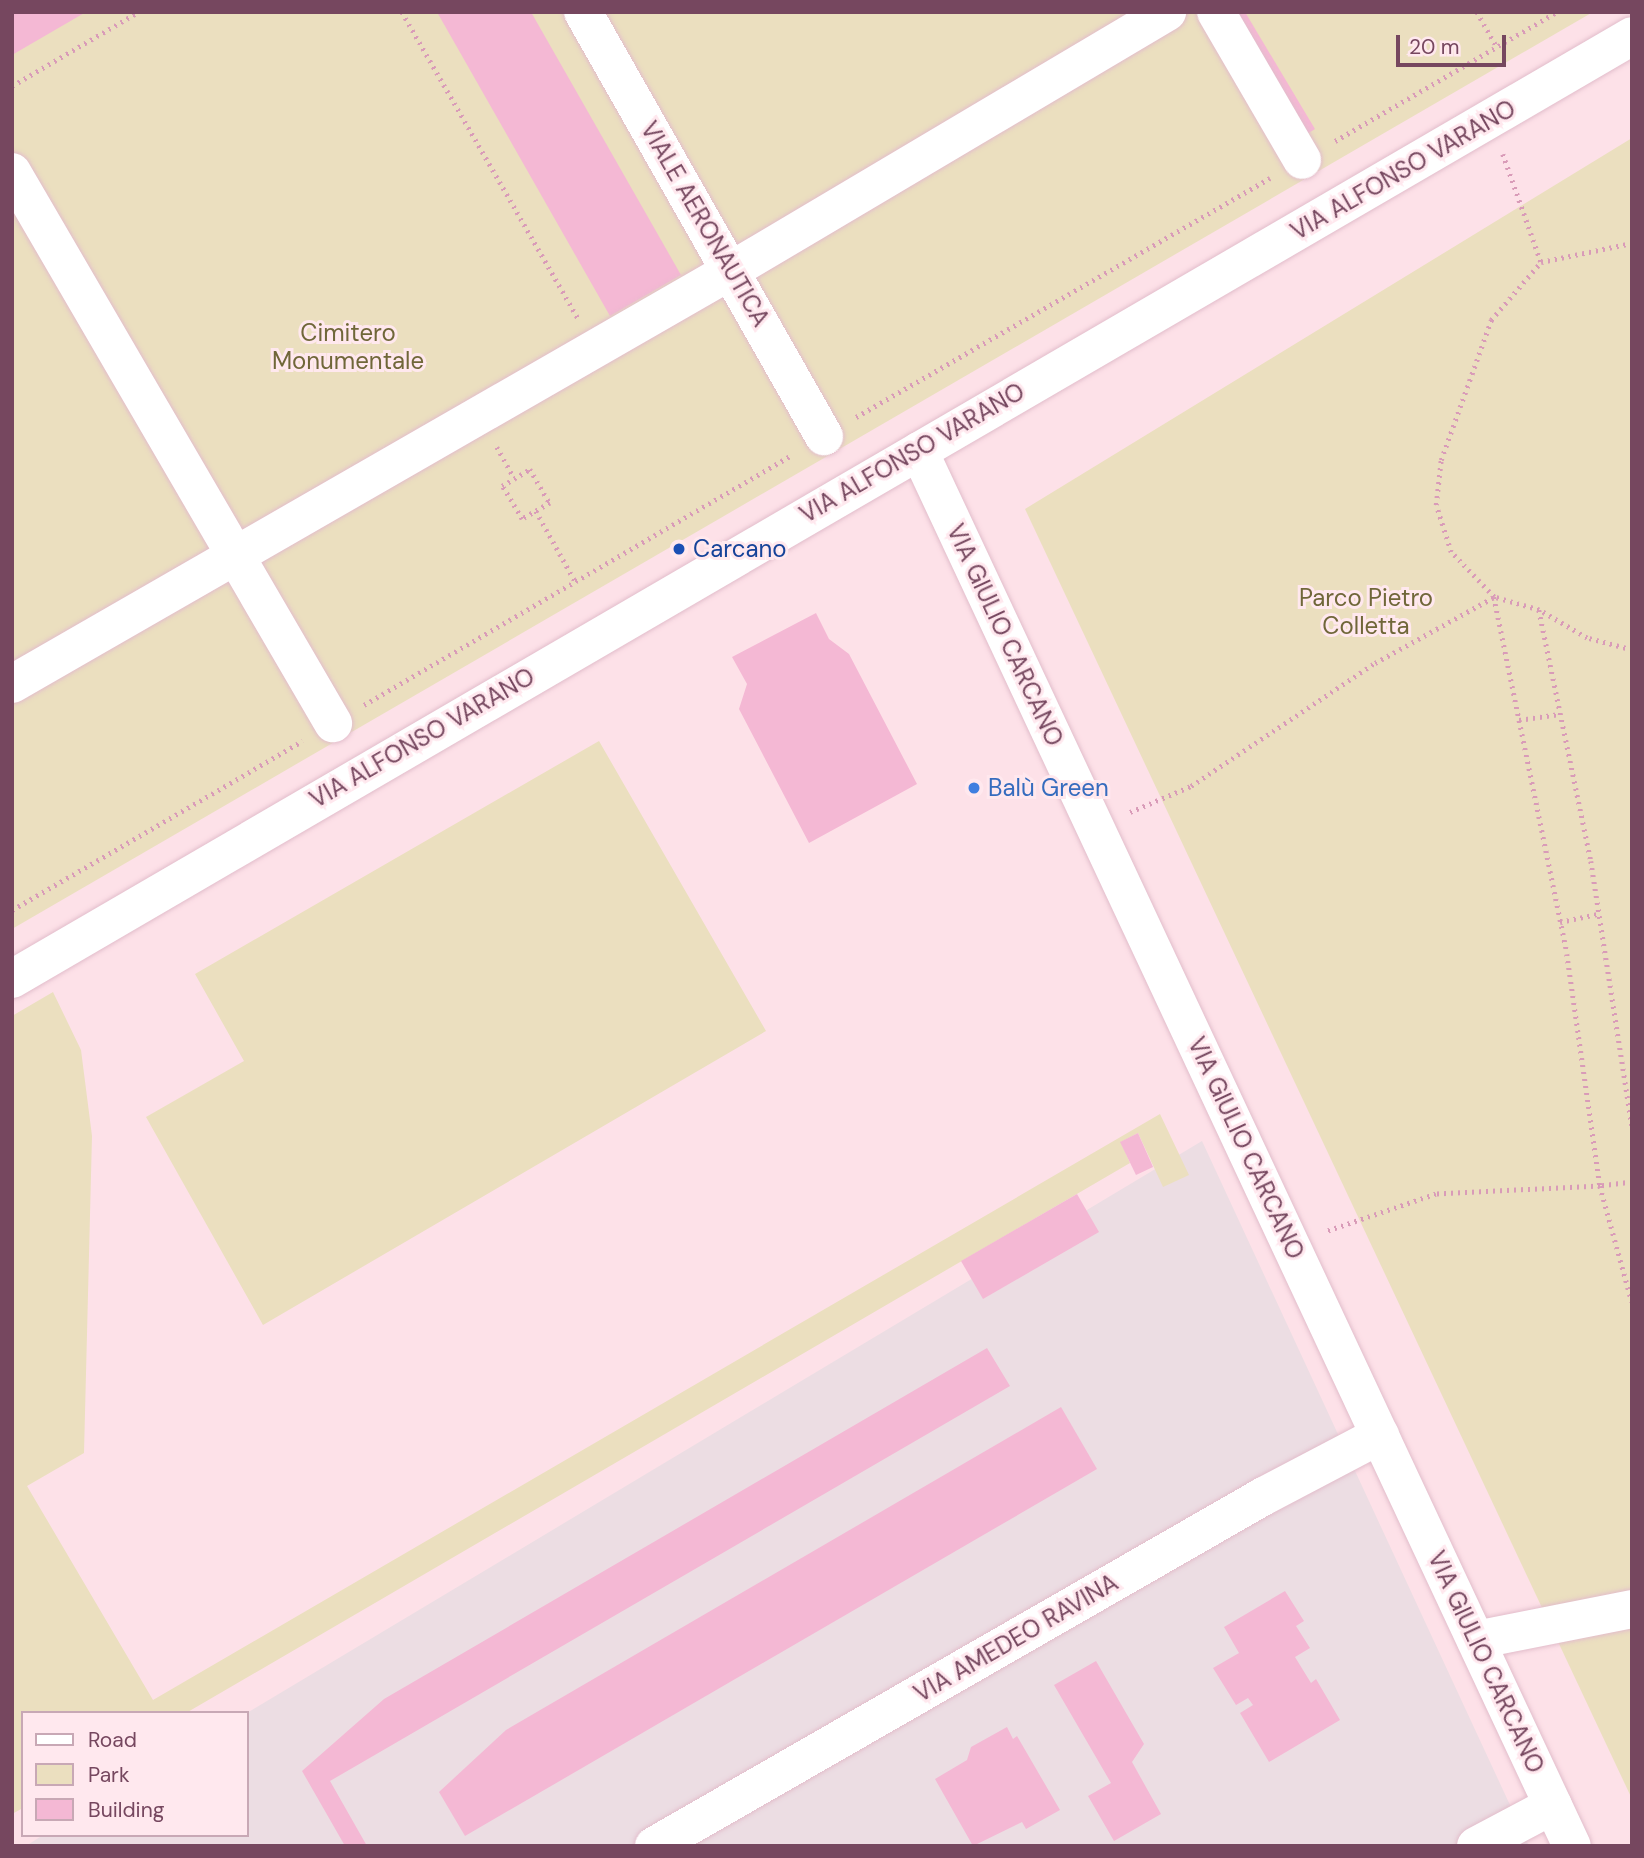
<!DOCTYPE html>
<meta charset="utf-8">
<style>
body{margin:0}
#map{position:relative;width:1644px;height:1858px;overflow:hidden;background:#fde1e8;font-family:"DM Sans",sans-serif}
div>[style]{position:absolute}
.industrial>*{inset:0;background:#ecdde3}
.green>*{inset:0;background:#ebdfbf}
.building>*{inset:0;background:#f4b8d4}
.path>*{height:4.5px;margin-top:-2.25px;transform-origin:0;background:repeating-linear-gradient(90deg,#d99bb8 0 2px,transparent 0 7px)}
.roads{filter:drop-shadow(0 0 2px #e2bdcb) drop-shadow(0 0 2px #e2bdcb)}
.street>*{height:38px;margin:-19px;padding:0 19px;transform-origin:19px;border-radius:19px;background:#fff}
.dots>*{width:19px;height:19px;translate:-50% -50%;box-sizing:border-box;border:4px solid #ffe8ee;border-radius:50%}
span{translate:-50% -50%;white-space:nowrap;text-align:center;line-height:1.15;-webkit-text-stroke:6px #ffe8ee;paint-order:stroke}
.street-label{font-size:24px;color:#76475f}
.park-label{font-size:24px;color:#706739}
.transit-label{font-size:24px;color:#164399}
.left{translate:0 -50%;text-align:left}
.shop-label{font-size:24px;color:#366cbe}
.frame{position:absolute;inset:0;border:14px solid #76475f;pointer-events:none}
.legend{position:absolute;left:21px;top:1711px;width:228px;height:126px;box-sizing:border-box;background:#ffe8ee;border:2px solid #c8a8b5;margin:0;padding:9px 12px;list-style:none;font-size:21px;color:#76475f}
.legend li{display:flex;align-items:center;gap:14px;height:35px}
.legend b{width:35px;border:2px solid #c8a8b5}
.scale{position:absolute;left:1396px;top:35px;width:110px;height:32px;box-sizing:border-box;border:4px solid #76475f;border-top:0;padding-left:9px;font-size:21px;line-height:24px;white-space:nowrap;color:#76475f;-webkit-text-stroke:5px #ffe8ee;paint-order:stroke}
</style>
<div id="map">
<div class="industrial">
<div style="clip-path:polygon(1202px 1141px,1529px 1846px,26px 1846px,43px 1835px,247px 1835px,247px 1713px)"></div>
</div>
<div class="green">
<div style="clip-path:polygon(12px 12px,1593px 12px,12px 929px)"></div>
<div style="clip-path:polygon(1632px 138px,1632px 1799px,1025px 509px)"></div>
<div style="clip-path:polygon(599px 741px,766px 1031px,263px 1325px,146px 1117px,244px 1061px,195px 974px)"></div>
<div style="clip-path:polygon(53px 992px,81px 1050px,92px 1136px,84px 1453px,27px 1486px,153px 1700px,1160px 1114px,1189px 1175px,1163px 1187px,1138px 1133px,1121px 1142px,1130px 1163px,186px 1713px,23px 1713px,23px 1808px,12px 1814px,12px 1016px)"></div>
</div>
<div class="building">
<div style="clip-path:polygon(12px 12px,86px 12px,12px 55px)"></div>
<div style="clip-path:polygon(437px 12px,531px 12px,681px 275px,610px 316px)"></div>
<div style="clip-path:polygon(1235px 12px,1245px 12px,1315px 129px,1307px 134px)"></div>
<div style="clip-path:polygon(816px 613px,829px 639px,849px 654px,917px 784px,809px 843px,739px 709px,747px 684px,732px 657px)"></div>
<div style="clip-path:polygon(1138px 1133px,1153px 1167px,1136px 1175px,1120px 1142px)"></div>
<div style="clip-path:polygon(1077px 1194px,1099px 1232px,983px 1299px,961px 1261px)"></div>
<div style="clip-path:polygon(987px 1348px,1010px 1386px,330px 1781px,367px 1846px,345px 1846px,302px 1771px,384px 1699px)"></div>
<div style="clip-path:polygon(1061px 1407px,1097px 1469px,465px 1836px,439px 1792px,506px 1730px)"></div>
<div style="clip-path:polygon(1285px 1591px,1304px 1621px,1296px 1626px,1310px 1648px,1295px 1657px,1311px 1683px,1316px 1679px,1340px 1720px,1269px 1762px,1240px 1713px,1253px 1705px,1248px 1698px,1236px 1705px,1213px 1668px,1239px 1653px,1224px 1627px)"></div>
<div style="clip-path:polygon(1096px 1661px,1144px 1744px,1132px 1762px,1161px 1814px,1114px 1841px,1088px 1796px,1111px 1783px,1054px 1685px)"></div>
<div style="clip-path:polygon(1007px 1727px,1013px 1739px,1017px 1736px,1060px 1810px,1026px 1829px,1022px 1822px,973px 1846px,935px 1779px,967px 1760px,971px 1747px)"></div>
</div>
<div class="path">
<div style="left:402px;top:12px;width:353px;rotate:60.1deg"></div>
<div style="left:1477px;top:12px;width:40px;rotate:60.3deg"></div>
<div style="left:12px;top:86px;width:146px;rotate:-30.4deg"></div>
<div style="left:1335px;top:141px;width:257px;rotate:-30.2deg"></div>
<div style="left:1503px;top:154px;width:114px;rotate:70.6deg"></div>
<div style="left:856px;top:417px;width:478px;rotate:-30deg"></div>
<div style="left:497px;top:447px;width:35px;rotate:61deg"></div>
<div style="left:530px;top:469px;width:39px;rotate:60deg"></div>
<div style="left:550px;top:503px;width:32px;rotate:150deg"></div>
<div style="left:522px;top:519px;width:39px;rotate:-121deg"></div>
<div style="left:502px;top:486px;width:33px;rotate:-31deg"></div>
<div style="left:536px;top:511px;width:80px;rotate:60.9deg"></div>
<div style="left:1539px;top:610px;width:47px;rotate:-163.9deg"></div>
<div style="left:1494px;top:597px;width:62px;rotate:-133.7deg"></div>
<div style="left:1451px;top:552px;width:49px;rotate:-107.7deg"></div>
<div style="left:1436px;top:505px;width:45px;rotate:-83.7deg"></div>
<div style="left:1441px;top:460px;width:149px;rotate:-70.3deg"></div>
<div style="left:1491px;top:320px;width:77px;rotate:-49.2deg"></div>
<div style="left:1541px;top:262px;width:93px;rotate:-11.8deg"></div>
<div style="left:1632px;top:650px;width:47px;rotate:-165.1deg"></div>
<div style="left:1587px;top:638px;width:56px;rotate:-149.7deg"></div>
<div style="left:1539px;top:610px;width:256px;rotate:78.3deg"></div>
<div style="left:1591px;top:861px;width:268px;rotate:81.2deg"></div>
<div style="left:364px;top:705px;width:495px;rotate:-30.3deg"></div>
<div style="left:1519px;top:720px;width:41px;rotate:-8.3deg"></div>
<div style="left:1130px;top:812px;width:66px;rotate:-23.1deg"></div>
<div style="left:1191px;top:786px;width:221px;rotate:-33.8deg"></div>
<div style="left:1375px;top:663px;width:136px;rotate:-29deg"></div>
<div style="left:1494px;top:597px;width:364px;rotate:78.4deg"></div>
<div style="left:1567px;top:954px;width:234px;rotate:81.9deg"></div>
<div style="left:1600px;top:1186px;width:164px;rotate:177.2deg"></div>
<div style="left:1436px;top:1194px;width:117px;rotate:161.1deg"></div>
<div style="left:12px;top:910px;width:336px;rotate:-30.2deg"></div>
<div style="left:1560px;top:922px;width:40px;rotate:-12deg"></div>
<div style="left:1632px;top:1182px;width:32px;rotate:173deg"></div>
<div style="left:1600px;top:1186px;width:120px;rotate:74.6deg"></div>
</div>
<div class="roads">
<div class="street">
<div style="left:583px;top:12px;width:488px;rotate:60.4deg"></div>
<div style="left:1216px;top:12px;width:171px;rotate:59.8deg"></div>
<div style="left:12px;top:172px;width:638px;rotate:59.78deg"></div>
<div style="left:919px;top:451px;width:1540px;rotate:64.92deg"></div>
<div style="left:12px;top:684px;width:831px;rotate:-29.9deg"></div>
<div style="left:732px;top:270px;width:506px;rotate:-30.67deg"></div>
<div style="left:12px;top:979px;width:1874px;rotate:-30.2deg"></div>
<div style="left:1476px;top:1640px;width:159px;rotate:-11.2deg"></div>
<div style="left:654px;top:1846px;width:703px;rotate:-29.85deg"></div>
<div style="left:1264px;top:1496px;width:131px;rotate:-27.7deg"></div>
<div style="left:1476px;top:1846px;width:87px;rotate:-28deg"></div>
</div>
</div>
<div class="dots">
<div style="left:679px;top:549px;background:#1a4fb4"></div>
<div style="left:974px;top:788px;background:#3f7fe0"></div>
</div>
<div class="street-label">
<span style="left:1403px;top:170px;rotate:-30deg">VIA ALFONSO VARANO</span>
<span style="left:705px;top:224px;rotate:60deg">VIALE AERONAUTICA</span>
<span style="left:912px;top:453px;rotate:-30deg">VIA ALFONSO VARANO</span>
<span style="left:1005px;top:635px;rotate:65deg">VIA GIULIO CARCANO</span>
<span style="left:422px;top:738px;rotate:-30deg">VIA ALFONSO VARANO</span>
<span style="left:1246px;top:1148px;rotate:65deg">VIA GIULIO CARCANO</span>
<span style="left:1016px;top:1638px;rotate:-30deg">VIA AMEDEO RAVINA</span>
<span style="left:1486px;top:1662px;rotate:65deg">VIA GIULIO CARCANO</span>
</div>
<div class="park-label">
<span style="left:348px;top:347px">Cimitero<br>Monumentale</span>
<span style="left:1366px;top:612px">Parco Pietro<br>Colletta</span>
</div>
<div class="transit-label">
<span class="left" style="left:693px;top:549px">Carcano</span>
</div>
<div class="shop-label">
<span class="left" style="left:988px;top:788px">Balù Green</span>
</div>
<div class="frame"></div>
<ul class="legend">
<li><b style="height:9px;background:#fff"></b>Road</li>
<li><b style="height:19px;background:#ebdfbf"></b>Park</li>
<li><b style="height:19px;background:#f4b8d4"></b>Building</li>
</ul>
<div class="scale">20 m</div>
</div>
